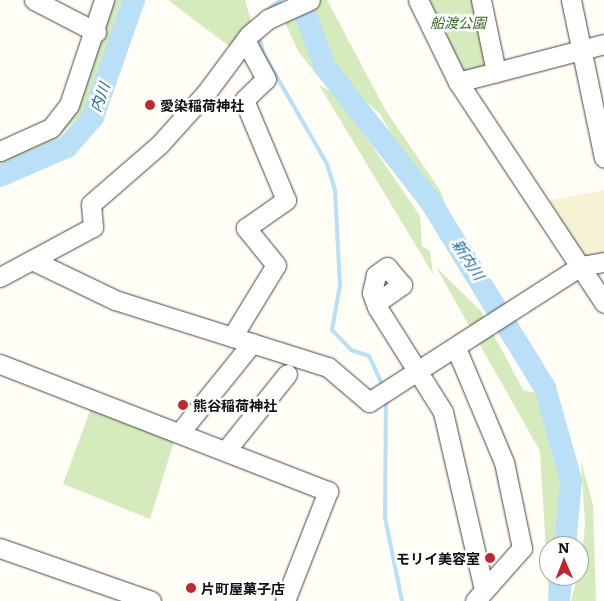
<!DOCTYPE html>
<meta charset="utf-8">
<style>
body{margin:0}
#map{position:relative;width:604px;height:601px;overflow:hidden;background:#fffdf5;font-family:Literata,"Noto Sans JP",serif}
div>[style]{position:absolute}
.farmland>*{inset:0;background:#f6f3d4}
.green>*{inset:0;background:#d5ebbd}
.stream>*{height:4px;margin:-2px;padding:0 2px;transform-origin:2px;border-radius:2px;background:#b9e0f7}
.river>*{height:22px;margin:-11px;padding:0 11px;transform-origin:11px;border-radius:11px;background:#b9e0f7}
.roads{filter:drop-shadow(0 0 1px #444) drop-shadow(0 0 1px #444)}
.minor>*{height:19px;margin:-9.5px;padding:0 9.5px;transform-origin:9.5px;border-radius:9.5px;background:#fff}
.dots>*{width:14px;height:14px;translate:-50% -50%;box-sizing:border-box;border:2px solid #fff;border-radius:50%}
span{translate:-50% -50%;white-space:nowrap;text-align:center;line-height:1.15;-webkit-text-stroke:5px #fff;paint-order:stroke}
.park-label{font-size:14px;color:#2f6b1f;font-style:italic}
.poi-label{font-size:14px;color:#111;font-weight:700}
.left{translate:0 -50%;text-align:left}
.right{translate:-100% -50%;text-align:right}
.water-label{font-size:15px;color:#1768a6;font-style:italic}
.north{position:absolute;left:539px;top:536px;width:50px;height:50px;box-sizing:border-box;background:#fff;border:1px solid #a0a0a0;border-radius:50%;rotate:359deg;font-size:14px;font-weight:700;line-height:20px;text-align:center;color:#111}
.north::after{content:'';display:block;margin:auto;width:18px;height:22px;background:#c4262e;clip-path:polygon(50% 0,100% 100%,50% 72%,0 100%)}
</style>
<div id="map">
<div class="farmland">
<div style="clip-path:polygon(604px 190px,604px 258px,582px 260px,546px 201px)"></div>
</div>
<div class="green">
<div style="clip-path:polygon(112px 0,124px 0,88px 107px,52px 144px,26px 160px,0 169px,0 159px,42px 144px,68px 118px)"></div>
<div style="clip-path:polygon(168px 0,245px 0,252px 24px,230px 47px)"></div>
<div style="clip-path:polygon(311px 0,327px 0,386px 111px,440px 190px,452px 221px,414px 173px,380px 114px,347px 85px,325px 55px)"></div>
<div style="clip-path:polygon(423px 0,475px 0,490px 63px,469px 75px,457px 70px)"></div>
<div style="clip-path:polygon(294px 13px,317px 57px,316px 74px,298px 51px,282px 16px)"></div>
<div style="clip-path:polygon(319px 85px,338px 96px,420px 216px,422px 246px,430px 251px,433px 274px)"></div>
<div style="clip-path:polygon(436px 267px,481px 311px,523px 390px,539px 394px,567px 477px,561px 546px,549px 546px,549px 576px,554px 576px,549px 601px,540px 451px)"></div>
<div style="clip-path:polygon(92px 405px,176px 435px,150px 519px,63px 484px)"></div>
<div style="clip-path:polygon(581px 460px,593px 505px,596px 601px,571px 601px,582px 558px,585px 523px)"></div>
</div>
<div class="stream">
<div style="left:267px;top:10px;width:17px;rotate:-36deg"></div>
<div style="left:259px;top:35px;width:18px;rotate:77deg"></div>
<div style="left:263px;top:53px;width:128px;rotate:60deg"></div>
<div style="left:327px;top:164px;width:28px;rotate:73deg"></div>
<div style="left:335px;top:191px;width:94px;rotate:87deg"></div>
<div style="left:340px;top:285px;width:46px;rotate:100.1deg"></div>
<div style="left:332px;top:330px;width:28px;rotate:46deg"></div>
<div style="left:351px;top:350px;width:19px;rotate:18deg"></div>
<div style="left:369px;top:356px;width:33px;rotate:65deg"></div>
<div style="left:386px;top:398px;width:120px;rotate:90.5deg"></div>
<div style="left:385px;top:518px;width:85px;rotate:78.4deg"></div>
</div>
<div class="river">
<div style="left:300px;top:0;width:72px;rotate:69.5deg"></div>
<div style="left:325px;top:67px;width:170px;rotate:51.9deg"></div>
<div style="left:430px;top:201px;width:220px;rotate:58.4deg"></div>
<div style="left:545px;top:388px;width:96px;rotate:74.2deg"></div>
<div style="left:571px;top:480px;width:66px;rotate:95.2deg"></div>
<div style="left:0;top:176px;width:73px;rotate:-23.4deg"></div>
<div style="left:67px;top:147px;width:40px;rotate:-49deg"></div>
<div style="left:93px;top:117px;width:124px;rotate:-70.7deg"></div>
<div style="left:559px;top:601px;width:25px;rotate:-85deg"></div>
</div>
<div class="roads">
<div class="minor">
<div style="left:34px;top:0;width:70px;rotate:27.3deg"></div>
<div style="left:418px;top:0;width:91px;rotate:64deg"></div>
<div style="left:458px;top:82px;width:265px;rotate:56.5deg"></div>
<div style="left:481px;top:0;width:74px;rotate:78.2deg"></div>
<div style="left:571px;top:0;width:161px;rotate:78.2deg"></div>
<div style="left:458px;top:82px;width:151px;rotate:-14.6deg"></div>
<div style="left:0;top:151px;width:56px;rotate:-24.3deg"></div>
<div style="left:51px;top:128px;width:29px;rotate:-52deg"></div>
<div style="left:69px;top:105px;width:111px;rotate:-71.6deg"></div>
<div style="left:34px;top:261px;width:90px;rotate:25.7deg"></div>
<div style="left:115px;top:300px;width:223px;rotate:17.5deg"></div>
<div style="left:328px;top:367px;width:54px;rotate:40.5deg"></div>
<div style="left:369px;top:402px;width:252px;rotate:-32.7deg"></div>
<div style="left:581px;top:266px;width:23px;rotate:-10deg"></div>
<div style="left:0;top:277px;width:106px;rotate:-28.3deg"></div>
<div style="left:93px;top:227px;width:23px;rotate:-95deg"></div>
<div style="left:91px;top:204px;width:91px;rotate:-41deg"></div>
<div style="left:160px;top:144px;width:69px;rotate:-48deg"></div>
<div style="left:206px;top:93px;width:72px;rotate:-53.4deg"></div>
<div style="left:249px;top:35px;width:25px;rotate:-40deg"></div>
<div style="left:268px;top:19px;width:46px;rotate:-24.3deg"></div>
<div style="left:376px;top:303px;width:32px;rotate:-35deg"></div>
<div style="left:402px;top:285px;width:23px;rotate:-130deg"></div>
<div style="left:387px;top:267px;width:14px;rotate:144deg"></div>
<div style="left:376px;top:275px;width:18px;rotate:103deg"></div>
<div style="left:372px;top:293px;width:15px;rotate:70deg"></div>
<div style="left:377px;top:307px;width:124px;rotate:57.8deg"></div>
<div style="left:443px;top:412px;width:183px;rotate:77deg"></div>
<div style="left:232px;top:337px;width:84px;rotate:-58.6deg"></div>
<div style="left:276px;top:265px;width:48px;rotate:-129deg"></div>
<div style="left:246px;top:228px;width:49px;rotate:-35deg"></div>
<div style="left:286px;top:200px;width:108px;rotate:-112.8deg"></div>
<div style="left:244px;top:100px;width:30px;rotate:-44deg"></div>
<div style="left:266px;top:79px;width:44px;rotate:-118.3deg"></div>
<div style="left:456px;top:348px;width:124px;rotate:67.2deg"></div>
<div style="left:504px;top:462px;width:88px;rotate:78.2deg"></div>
<div style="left:522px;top:548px;width:71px;rotate:131.6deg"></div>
<div style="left:0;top:364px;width:352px;rotate:21.2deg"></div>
<div style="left:328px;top:491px;width:118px;rotate:111.4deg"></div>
<div style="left:181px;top:431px;width:113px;rotate:-51.1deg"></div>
<div style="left:227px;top:449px;width:96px;rotate:-51.3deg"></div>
<div style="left:0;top:548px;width:160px;rotate:19.3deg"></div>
</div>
</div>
<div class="dots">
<div style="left:150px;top:105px;background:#c4262e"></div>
<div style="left:183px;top:405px;background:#c4262e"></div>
<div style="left:490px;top:558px;background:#c4262e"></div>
<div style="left:191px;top:588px;background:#c4262e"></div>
</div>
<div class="park-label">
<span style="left:458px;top:22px">船渡公園</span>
</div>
<div class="poi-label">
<span class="left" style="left:160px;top:105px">愛染稲荷神社</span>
<span class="left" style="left:193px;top:405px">熊谷稲荷神社</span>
<span class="right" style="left:480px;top:558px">モリイ美容室</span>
<span class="left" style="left:201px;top:588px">片町屋菓子店</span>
</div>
<div class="water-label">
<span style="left:99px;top:97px;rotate:-70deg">内川</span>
<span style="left:469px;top:259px;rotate:57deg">新内川</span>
</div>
<div class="north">N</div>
</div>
